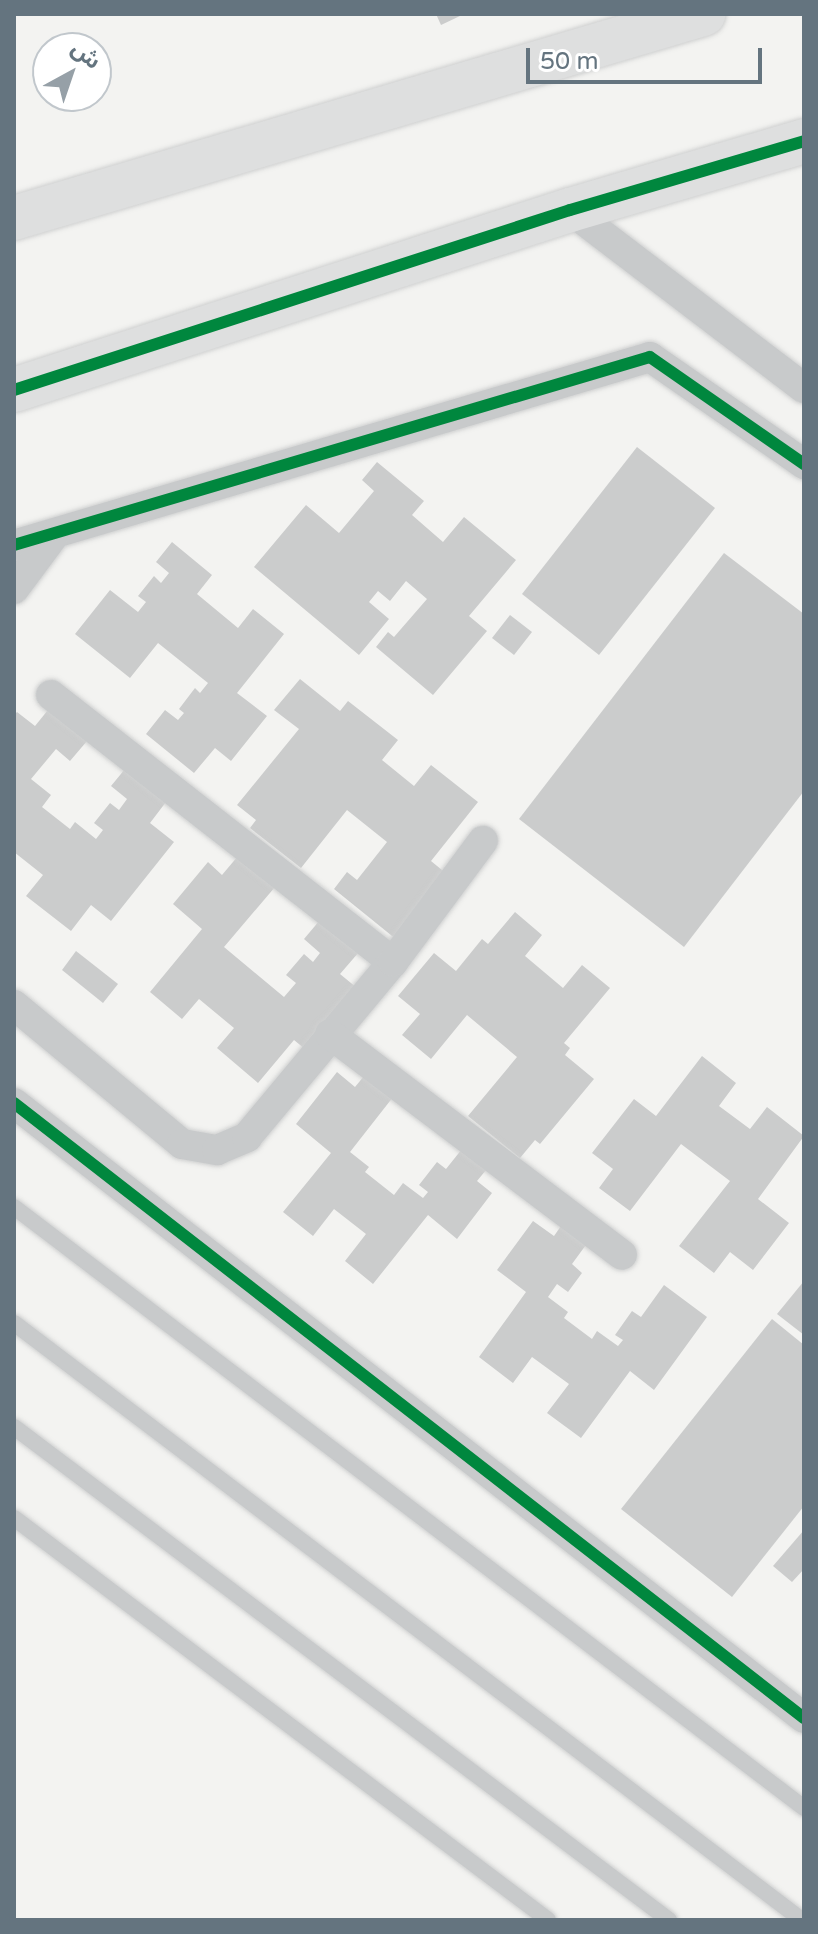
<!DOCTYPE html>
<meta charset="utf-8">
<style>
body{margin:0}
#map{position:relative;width:818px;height:1934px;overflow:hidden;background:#f3f3f1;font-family:"Varela Round","Noto Sans Arabic",sans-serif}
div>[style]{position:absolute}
.building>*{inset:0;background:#cbcccc}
.roads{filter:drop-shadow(0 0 2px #cfd0d0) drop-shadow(0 0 2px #cfd0d0)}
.lane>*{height:16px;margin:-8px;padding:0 8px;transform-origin:8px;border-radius:8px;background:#c8cacb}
.street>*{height:30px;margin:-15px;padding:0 15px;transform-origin:15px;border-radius:15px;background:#c8cacb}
.secondary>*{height:44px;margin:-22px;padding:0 22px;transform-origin:22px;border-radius:22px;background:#dedfdf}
.cycleway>*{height:12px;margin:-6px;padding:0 6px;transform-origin:6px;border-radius:6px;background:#00873e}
span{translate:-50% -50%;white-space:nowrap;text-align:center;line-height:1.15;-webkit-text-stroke:8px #fff;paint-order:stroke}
.frame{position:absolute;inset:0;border:16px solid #64747f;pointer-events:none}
.north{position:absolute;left:32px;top:32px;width:80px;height:80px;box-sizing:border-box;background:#fff;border:2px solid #c1c7cc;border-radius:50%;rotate:40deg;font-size:22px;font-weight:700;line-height:32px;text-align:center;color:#64747f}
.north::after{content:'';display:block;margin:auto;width:28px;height:36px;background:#96a0a7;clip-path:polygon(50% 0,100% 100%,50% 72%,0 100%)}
.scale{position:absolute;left:526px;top:48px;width:236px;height:36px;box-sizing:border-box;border:4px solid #64747f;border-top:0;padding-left:10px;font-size:24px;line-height:28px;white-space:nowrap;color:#64747f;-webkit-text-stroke:6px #fff;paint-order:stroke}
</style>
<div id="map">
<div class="building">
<div style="clip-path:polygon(436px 14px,458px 14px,460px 16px,441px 25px)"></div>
<div style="clip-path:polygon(637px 447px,715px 508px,599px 655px,522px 594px)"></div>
<div style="clip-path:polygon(377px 462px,424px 501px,412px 515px,443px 542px,464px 517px,516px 560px,469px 616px,487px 631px,433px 695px,376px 647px,388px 632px,394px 637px,427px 599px,406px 581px,390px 601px,378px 591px,369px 602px,389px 619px,359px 655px,254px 567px,306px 505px,339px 533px,374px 491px,362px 480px)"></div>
<div style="clip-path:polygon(172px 542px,212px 575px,197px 594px,238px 628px,253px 609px,284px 634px,237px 693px,267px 716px,231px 761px,215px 748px,194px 773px,146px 734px,165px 710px,178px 720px,184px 713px,179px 709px,195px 688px,200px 693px,208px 683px,158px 643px,130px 678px,75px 634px,110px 590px,138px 612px,146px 602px,138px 596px,154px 576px,161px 583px,169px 573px,156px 562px)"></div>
<div style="clip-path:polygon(724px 553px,804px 614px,804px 791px,684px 947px,519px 819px)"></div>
<div style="clip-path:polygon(510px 615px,532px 632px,514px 655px,492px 638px)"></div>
<div style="clip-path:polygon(300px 679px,340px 711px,348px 701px,398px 740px,382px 760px,414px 786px,431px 765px,478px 802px,431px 861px,448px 875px,397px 940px,334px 889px,347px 872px,357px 880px,387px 842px,347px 810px,301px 868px,250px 828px,256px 820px,237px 805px,299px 729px,274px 710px)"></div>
<div style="clip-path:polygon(48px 710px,87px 741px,70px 761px,56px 749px,31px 779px,51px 795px,42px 807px,70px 829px,75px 822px,96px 839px,103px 830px,94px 823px,110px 803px,119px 810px,127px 799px,111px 786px,125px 769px,166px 802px,150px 823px,174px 842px,111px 921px,91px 905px,71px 931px,26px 896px,43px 875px,14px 852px,14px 715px,17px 712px,35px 726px)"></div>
<div style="clip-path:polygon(238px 856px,275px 887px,224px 947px,284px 997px,296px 983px,286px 975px,304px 954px,313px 962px,320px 953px,304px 939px,320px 920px,359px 952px,340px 974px,357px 988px,305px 1049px,294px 1040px,258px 1083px,217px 1048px,234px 1028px,199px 999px,182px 1019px,150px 992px,202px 929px,173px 904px,208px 862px,222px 875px)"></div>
<div style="clip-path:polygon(515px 912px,542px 935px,525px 956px,563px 988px,582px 965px,610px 988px,564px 1043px,570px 1048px,565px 1055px,594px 1079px,540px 1144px,535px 1140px,520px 1158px,468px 1116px,517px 1057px,467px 1015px,431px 1059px,402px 1035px,420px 1014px,398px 996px,434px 953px,456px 971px,482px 939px,488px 944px)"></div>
<div style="clip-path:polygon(76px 951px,118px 984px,103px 1003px,62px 970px)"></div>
<div style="clip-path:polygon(702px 1056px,736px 1083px,719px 1106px,750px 1129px,767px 1107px,804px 1136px,758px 1199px,789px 1223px,753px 1270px,730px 1252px,714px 1273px,679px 1246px,730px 1181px,681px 1144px,630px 1211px,599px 1188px,613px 1169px,592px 1153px,634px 1099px,656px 1116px)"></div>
<div style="clip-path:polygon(369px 1070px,397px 1092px,350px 1152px,369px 1167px,365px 1172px,394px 1195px,403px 1183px,423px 1198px,428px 1192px,419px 1185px,437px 1162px,446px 1169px,466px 1144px,491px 1164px,477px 1181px,492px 1193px,457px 1239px,428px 1215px,373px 1284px,345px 1261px,366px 1234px,334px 1209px,313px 1236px,283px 1212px,331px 1153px,296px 1124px,337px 1072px,355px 1087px)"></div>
<div style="clip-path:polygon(566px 1219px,591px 1238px,572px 1264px,582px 1273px,568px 1292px,557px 1284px,548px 1297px,568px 1312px,564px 1318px,592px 1339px,597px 1331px,618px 1346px,623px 1340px,615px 1335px,632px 1311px,641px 1317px,664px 1285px,707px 1317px,654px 1390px,630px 1371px,581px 1438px,547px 1413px,569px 1384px,532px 1357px,513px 1383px,479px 1357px,526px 1292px,497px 1270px,533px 1221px,554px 1236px)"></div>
<div style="clip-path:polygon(804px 1281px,804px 1335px,777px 1314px)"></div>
<div style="clip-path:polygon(772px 1319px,804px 1345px,804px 1506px,732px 1597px,621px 1509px)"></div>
<div style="clip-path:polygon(804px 1530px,804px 1569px,792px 1582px,773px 1566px)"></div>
</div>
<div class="roads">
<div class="lane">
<div style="left:14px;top:1207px;width:993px;rotate:37.26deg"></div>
<div style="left:14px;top:1323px;width:989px;rotate:37.15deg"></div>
<div style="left:14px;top:1427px;width:820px;rotate:36.97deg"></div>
<div style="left:14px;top:1518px;width:668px;rotate:36.97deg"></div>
</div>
<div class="street">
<div style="left:570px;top:210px;width:294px;rotate:37.3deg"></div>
<div style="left:14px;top:545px;width:663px;rotate:-16.47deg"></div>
<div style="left:650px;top:357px;width:188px;rotate:34.8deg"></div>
<div style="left:14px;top:589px;width:69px;rotate:-53.3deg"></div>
<div style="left:51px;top:695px;width:434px;rotate:38deg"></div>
<div style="left:14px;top:1005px;width:218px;rotate:39.6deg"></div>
<div style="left:182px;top:1144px;width:36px;rotate:10deg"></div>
<div style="left:217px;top:1150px;width:33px;rotate:-23deg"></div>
<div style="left:247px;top:1137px;width:228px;rotate:-50.2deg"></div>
<div style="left:393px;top:962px;width:151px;rotate:-53.4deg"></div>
<div style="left:330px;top:1034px;width:366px;rotate:37.1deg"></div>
<div style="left:14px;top:1103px;width:1001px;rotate:37.9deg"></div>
</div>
<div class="secondary">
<div style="left:14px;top:218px;width:719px;rotate:-16.49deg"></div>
<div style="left:14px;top:390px;width:584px;rotate:-17.94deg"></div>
<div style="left:570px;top:210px;width:244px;rotate:-16.4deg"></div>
</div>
</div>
<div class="cycleway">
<div style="left:14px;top:390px;width:584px;rotate:-17.94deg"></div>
<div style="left:570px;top:210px;width:244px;rotate:-16.4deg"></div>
<div style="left:14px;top:545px;width:663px;rotate:-16.47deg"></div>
<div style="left:650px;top:357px;width:188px;rotate:34.8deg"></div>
<div style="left:14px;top:1103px;width:1001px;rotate:37.9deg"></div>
</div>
<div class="frame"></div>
<div class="north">ش</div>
<div class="scale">50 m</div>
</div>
